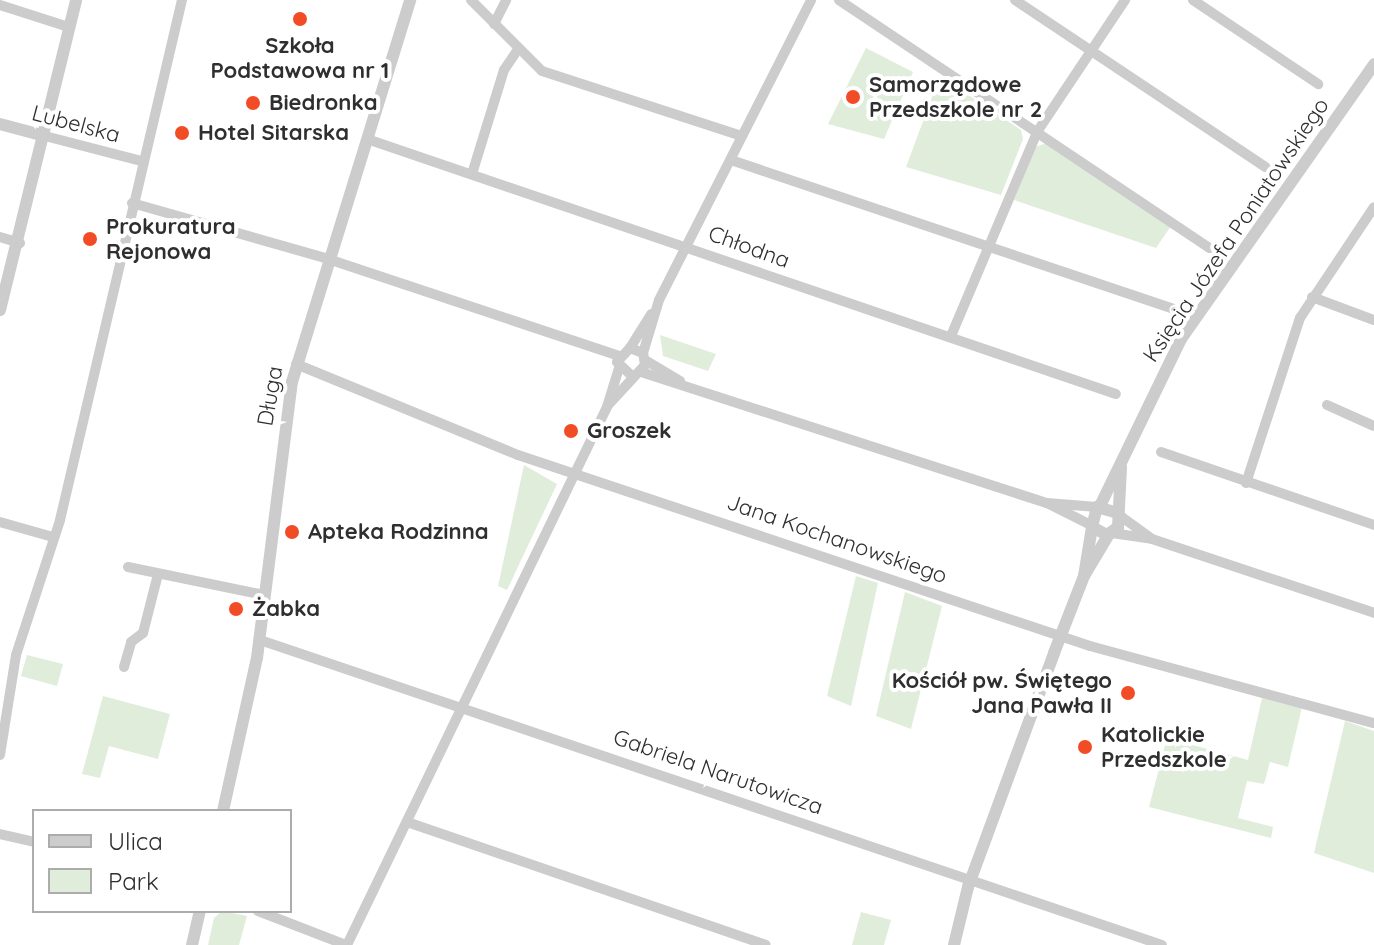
<!DOCTYPE html>
<meta charset="utf-8">
<style>
body{margin:0}
#map{position:relative;width:1374px;height:945px;overflow:hidden;background:#fff;font-family:Quicksand,sans-serif}
div>[style]{position:absolute}
.green>*{inset:0;background:#e0eddb}
.minor>*{height:10px;margin:-5px;padding:0 5px;transform-origin:5px;border-radius:5px;background:#ccc}
.tertiary>*{height:12px;margin:-6px;padding:0 6px;transform-origin:6px;border-radius:6px;background:#ccc}
.dots>*{width:22px;height:22px;translate:-50% -50%;box-sizing:border-box;border:4px solid #fff;border-radius:50%}
span{translate:-50% -50%;white-space:nowrap;text-align:center;line-height:1.15;-webkit-text-stroke:8px #fff;paint-order:stroke}
.poi-label{font-size:22px;color:#2f2f2f;font-weight:700}
.left{translate:0 -50%;text-align:left}
.right{translate:-100% -50%;text-align:right}
.street-label{font-size:22px;color:#2f2f2f}
.legend{position:absolute;left:32px;top:809px;width:260px;height:104px;box-sizing:border-box;background:#fff;border:2px solid #acacac;margin:0;padding:10px 14px;list-style:none;font-size:24px;color:#2f2f2f}
.legend li{display:flex;align-items:center;gap:16px;height:40px}
.legend b{width:40px;border:2px solid #acacac}
</style>
<div id="map">
<div class="green">
<div style="clip-path:polygon(866px 48px,913px 72px,884px 139px,828px 124px)"></div>
<div style="clip-path:polygon(940px 76px,1021px 130px,1023px 139px,1001px 195px,906px 167px)"></div>
<div style="clip-path:polygon(1047px 143px,1171px 226px,1156px 248px,1014px 200px,1035px 147px)"></div>
<div style="clip-path:polygon(659px 328px,660px 335px,716px 354px,708px 371px,663px 356px)"></div>
<div style="clip-path:polygon(524px 465px,557px 484px,507px 590px,498px 586px)"></div>
<div style="clip-path:polygon(856px 576px,878px 583px,851px 706px,827px 696px)"></div>
<div style="clip-path:polygon(905px 592px,942px 606px,911px 729px,876px 716px)"></div>
<div style="clip-path:polygon(27px 655px,63px 664px,57px 686px,21px 676px)"></div>
<div style="clip-path:polygon(103px 696px,170px 714px,158px 759px,109px 746px,100px 778px,82px 774px)"></div>
<div style="clip-path:polygon(1262px 698px,1302px 707px,1288px 767px,1270px 762px,1264px 784px,1247px 781px,1238px 818px,1273px 827px,1271px 838px,1149px 807px,1167px 738px,1248px 760px)"></div>
<div style="clip-path:polygon(1345px 721px,1374px 731px,1374px 873px,1314px 853px)"></div>
<div style="clip-path:polygon(222px 911px,247px 916px,239px 945px,208px 945px,214px 918px)"></div>
<div style="clip-path:polygon(861px 912px,891px 920px,884px 945px,852px 945px)"></div>
</div>
<div class="minor">
<div style="left:471px;top:0;width:100px;rotate:45deg"></div>
<div style="left:542px;top:71px;width:210px;rotate:18deg"></div>
<div style="left:839px;top:0;width:446px;rotate:33.8deg"></div>
<div style="left:1015px;top:0;width:301px;rotate:33.7deg"></div>
<div style="left:1193px;top:0;width:151px;rotate:33.9deg"></div>
<div style="left:0;top:5px;width:72px;rotate:17.7deg"></div>
<div style="left:494px;top:24px;width:27px;rotate:-63deg"></div>
<div style="left:45px;top:136px;width:100px;rotate:14.5deg"></div>
<div style="left:367px;top:139px;width:791px;rotate:18.8deg"></div>
<div style="left:731px;top:160px;width:465px;rotate:18.6deg"></div>
<div style="left:472px;top:174px;width:109px;rotate:-72.9deg"></div>
<div style="left:504px;top:70px;width:25px;rotate:-56deg"></div>
<div style="left:132px;top:203px;width:204px;rotate:15.9deg"></div>
<div style="left:328px;top:259px;width:307px;rotate:18.4deg"></div>
<div style="left:0;top:237px;width:21px;rotate:17deg"></div>
<div style="left:1312px;top:297px;width:66px;rotate:20.4deg"></div>
<div style="left:951px;top:336px;width:221px;rotate:-67.1deg"></div>
<div style="left:1037px;top:132px;width:159px;rotate:-56.3deg"></div>
<div style="left:630px;top:348px;width:40px;rotate:-58deg"></div>
<div style="left:643px;top:353px;width:55px;rotate:-73.2deg"></div>
<div style="left:659px;top:300px;width:336px;rotate:-63.1deg"></div>
<div style="left:645px;top:360px;width:41px;rotate:31deg"></div>
<div style="left:296px;top:364px;width:240px;rotate:22.3deg"></div>
<div style="left:518px;top:455px;width:603px;rotate:18.46deg"></div>
<div style="left:1090px;top:646px;width:294px;rotate:15.2deg"></div>
<div style="left:641px;top:372px;width:427px;rotate:17.9deg"></div>
<div style="left:1047px;top:503px;width:49px;rotate:26.6deg"></div>
<div style="left:608px;top:405px;width:54px;rotate:-47.2deg"></div>
<div style="left:645px;top:365px;width:12px;rotate:-99deg"></div>
<div style="left:643px;top:353px;width:14px;rotate:-159deg"></div>
<div style="left:630px;top:348px;width:19px;rotate:133deg"></div>
<div style="left:617px;top:362px;width:21px;rotate:43deg"></div>
<div style="left:1327px;top:405px;width:51px;rotate:24.1deg"></div>
<div style="left:1161px;top:452px;width:225px;rotate:18.9deg"></div>
<div style="left:1246px;top:483px;width:174px;rotate:-71.9deg"></div>
<div style="left:1300px;top:318px;width:133px;rotate:-56.3deg"></div>
<div style="left:1047px;top:503px;width:50px;rotate:4.6deg"></div>
<div style="left:1119px;top:515px;width:41px;rotate:36deg"></div>
<div style="left:0;top:522px;width:55px;rotate:15.8deg"></div>
<div style="left:1112px;top:533px;width:40px;rotate:8.5deg"></div>
<div style="left:1152px;top:539px;width:234px;rotate:18.4deg"></div>
<div style="left:128px;top:567px;width:139px;rotate:11.6deg"></div>
<div style="left:260px;top:640px;width:952px;rotate:18.68deg"></div>
<div style="left:124px;top:667px;width:26px;rotate:-74deg"></div>
<div style="left:131px;top:642px;width:15px;rotate:-37deg"></div>
<div style="left:143px;top:633px;width:61px;rotate:-75.7deg"></div>
<div style="left:0;top:755px;width:101px;rotate:-80.9deg"></div>
<div style="left:16px;top:655px;width:142px;rotate:-71.9deg"></div>
<div style="left:60px;top:520px;width:534px;rotate:-76.8deg"></div>
<div style="left:407px;top:822px;width:379px;rotate:18.9deg"></div>
<div style="left:0;top:834px;width:35px;rotate:13deg"></div>
<div style="left:258px;top:911px;width:94px;rotate:21.1deg"></div>
<div style="left:347px;top:945px;width:598px;rotate:-64.21deg"></div>
<div style="left:607px;top:407px;width:41px;rotate:-72.9deg"></div>
</div>
<div class="tertiary">
<div style="left:0;top:124px;width:47px;rotate:14.9deg"></div>
<div style="left:0;top:310px;width:319px;rotate:-76.2deg"></div>
<div style="left:1100px;top:506px;width:186px;rotate:-64.1deg"></div>
<div style="left:1181px;top:339px;width:336px;rotate:-54.9deg"></div>
<div style="left:1118px;top:513px;width:22px;rotate:-164deg"></div>
<div style="left:1097px;top:507px;width:21px;rotate:104deg"></div>
<div style="left:1092px;top:527px;width:17px;rotate:28deg"></div>
<div style="left:1107px;top:535px;width:14px;rotate:-36deg"></div>
<div style="left:1118px;top:527px;width:60px;rotate:-87.1deg"></div>
<div style="left:1084px;top:576px;width:50px;rotate:-80.7deg"></div>
<div style="left:223px;top:811px;width:157px;rotate:-77.5deg"></div>
<div style="left:257px;top:658px;width:278px;rotate:-82.8deg"></div>
<div style="left:292px;top:382px;width:400px;rotate:-72.8deg"></div>
<div style="left:192px;top:945px;width:35px;rotate:-77deg"></div>
<div style="left:954px;top:945px;width:60px;rotate:-76.4deg"></div>
<div style="left:968px;top:887px;width:249px;rotate:-69.8deg"></div>
<div style="left:1054px;top:653px;width:83px;rotate:-68.7deg"></div>
<div style="left:1084px;top:576px;width:49px;rotate:-59.2deg"></div>
</div>
<div class="dots">
<div style="left:300px;top:19px;background:#f14c25"></div>
<div style="left:853px;top:97px;background:#f14c25"></div>
<div style="left:253px;top:103px;background:#f14c25"></div>
<div style="left:182px;top:133px;background:#f14c25"></div>
<div style="left:90px;top:239px;background:#f14c25"></div>
<div style="left:571px;top:431px;background:#f14c25"></div>
<div style="left:292px;top:532px;background:#f14c25"></div>
<div style="left:236px;top:609px;background:#f14c25"></div>
<div style="left:1128px;top:693px;background:#f14c25"></div>
<div style="left:1085px;top:747px;background:#f14c25"></div>
</div>
<div class="poi-label">
<span style="left:300px;top:58px">Szkoła<br>Podstawowa nr 1</span>
<span class="left" style="left:869px;top:97px">Samorządowe<br>Przedszkole nr 2</span>
<span class="left" style="left:269px;top:103px">Biedronka</span>
<span class="left" style="left:198px;top:133px">Hotel Sitarska</span>
<span class="left" style="left:106px;top:239px">Prokuratura<br>Rejonowa</span>
<span class="left" style="left:587px;top:431px">Groszek</span>
<span class="left" style="left:308px;top:532px">Apteka Rodzinna</span>
<span class="left" style="left:252px;top:609px">Żabka</span>
<span class="right" style="left:1112px;top:693px">Kościół pw. Świętego<br>Jana Pawła II</span>
<span class="left" style="left:1101px;top:747px">Katolickie<br>Przedszkole</span>
</div>
<div class="street-label">
<span style="left:76px;top:124px;rotate:15deg">Lubelska</span>
<span style="left:1236px;top:230px;rotate:-56deg">Księcia Józefa Poniatowskiego</span>
<span style="left:749px;top:247px;rotate:20deg">Chłodna</span>
<span style="left:270px;top:396px;rotate:-80deg">Długa</span>
<span style="left:837px;top:539px;rotate:19deg">Jana Kochanowskiego</span>
<span style="left:718px;top:772px;rotate:19deg">Gabriela Narutowicza</span>
</div>
<ul class="legend">
<li><b style="height:10px;background:#ccc"></b>Ulica</li>
<li><b style="height:22px;background:#e0eddb"></b>Park</li>
</ul>
</div>
